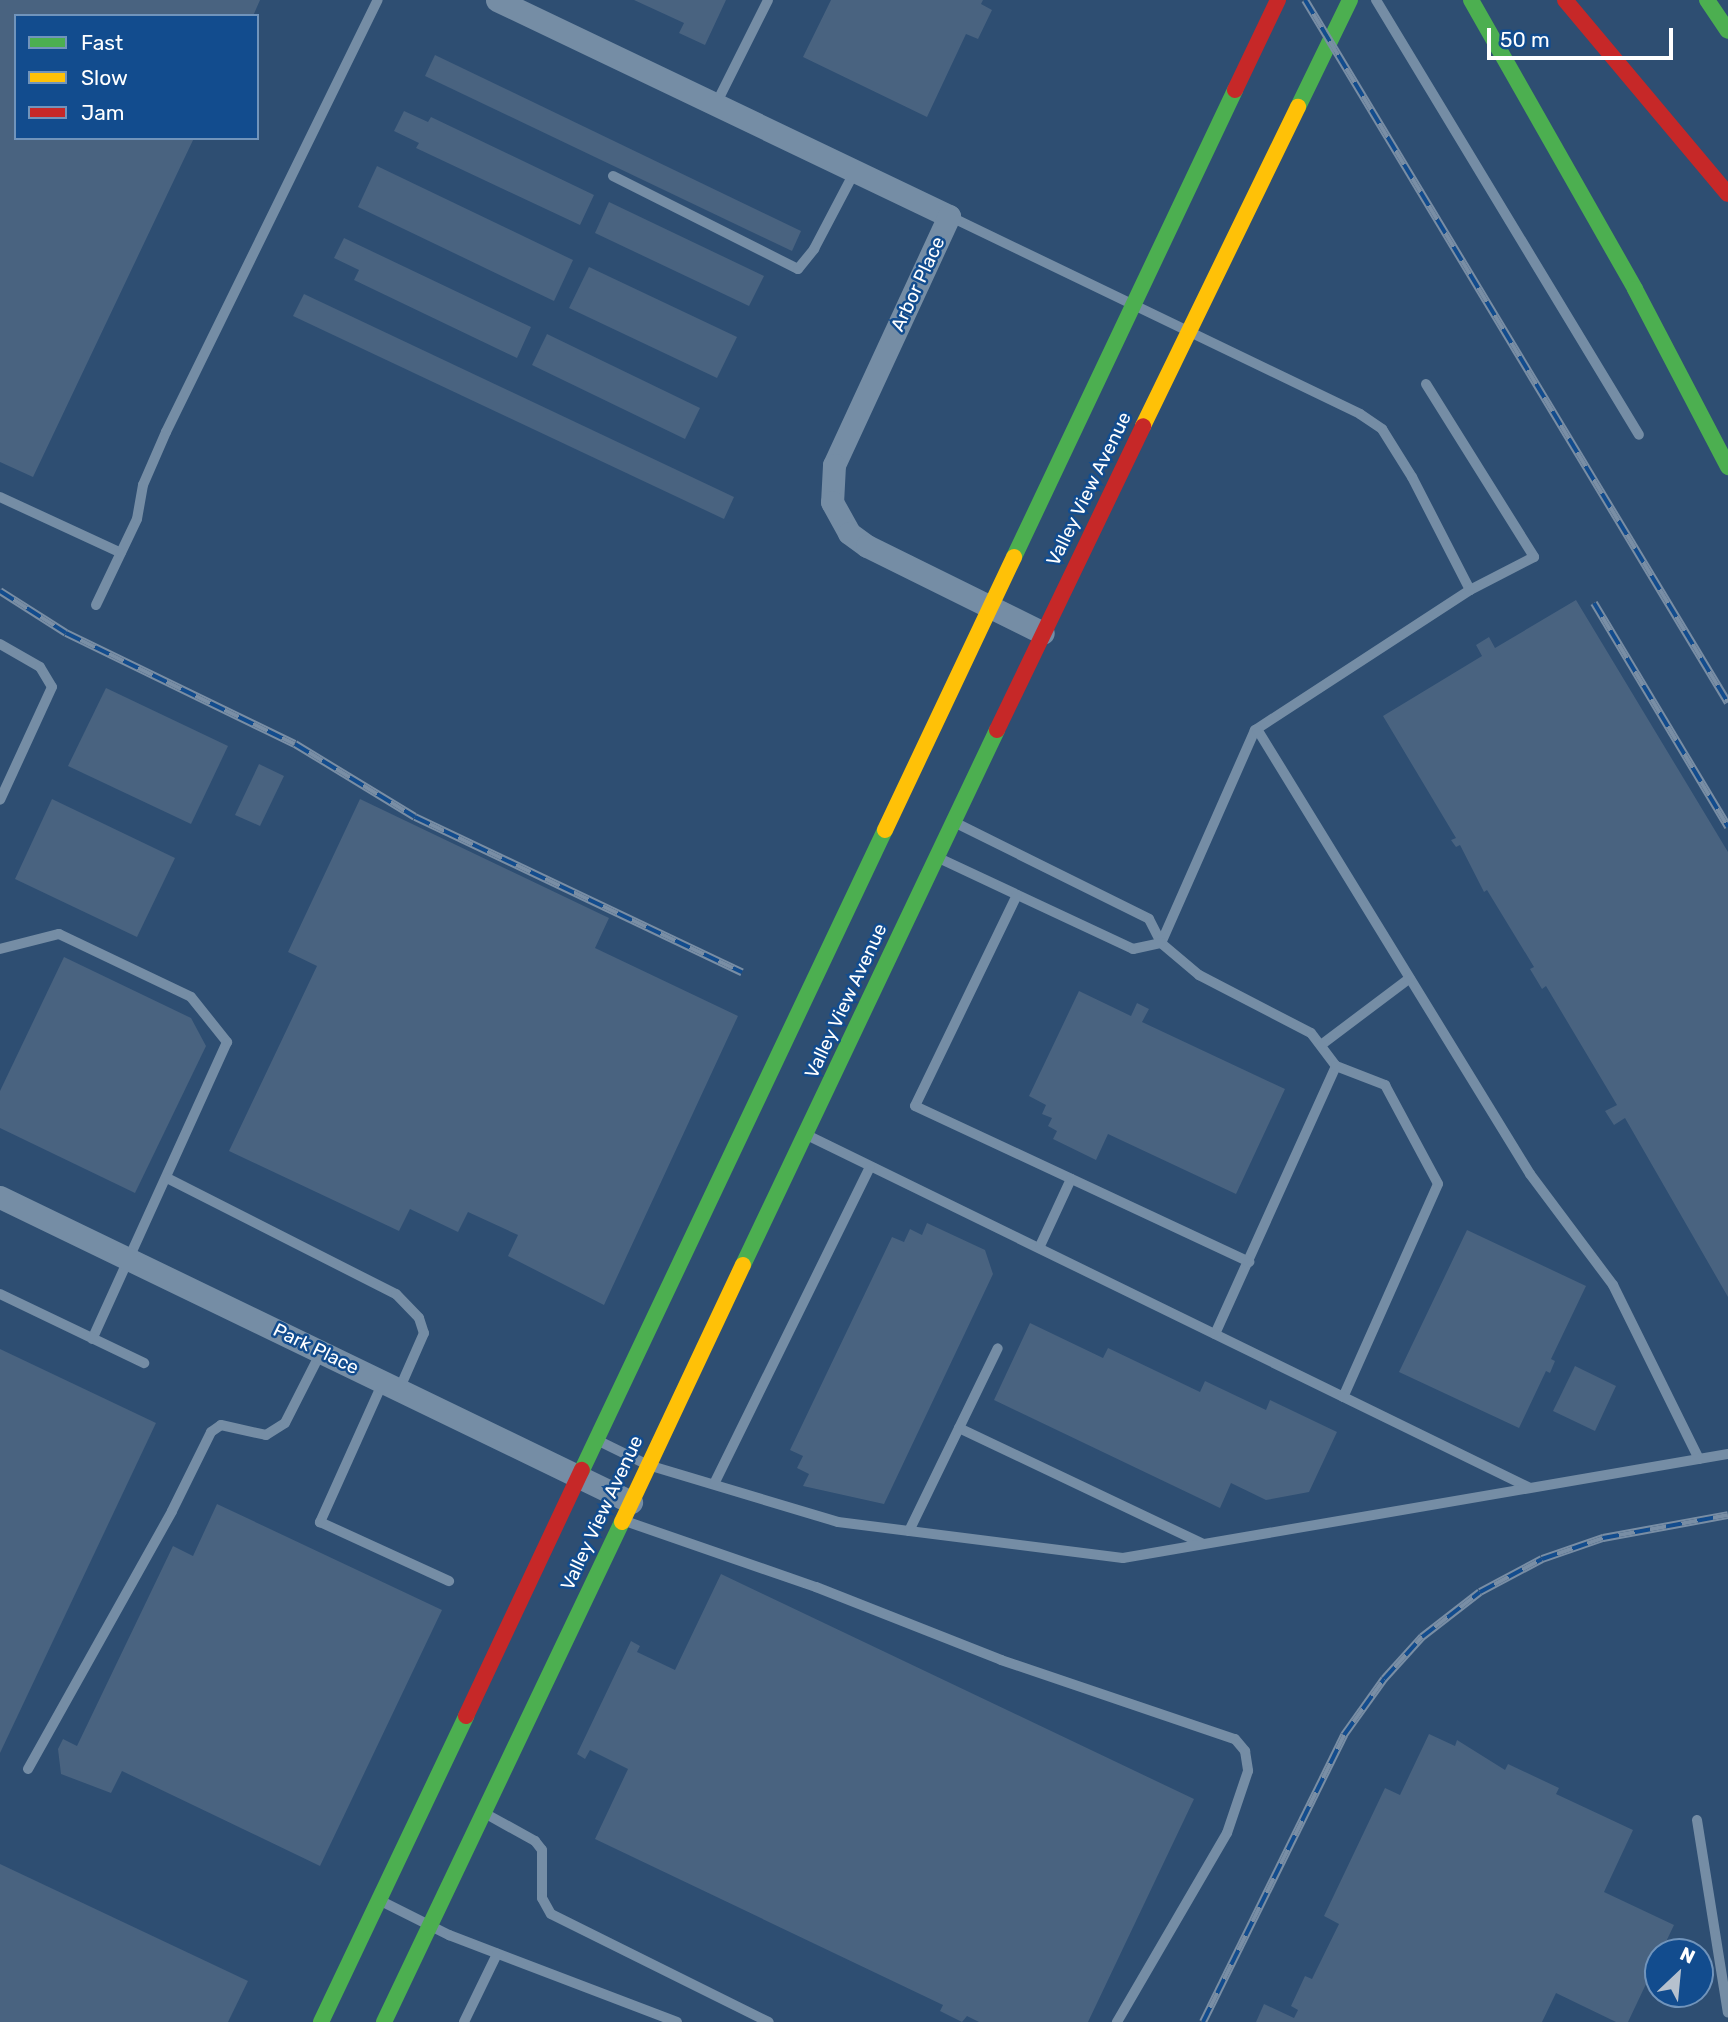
<!DOCTYPE html>
<style>
body{margin:0}
#map{position:relative;width:1728px;height:2022px;overflow:hidden;background:#2e4e72;font-family:Rubik,sans-serif}
div>[style]{position:absolute}
.building>*{inset:0;background:#496380}
.lane>*{height:10px;margin:-5px;padding:0 5px;transform-origin:5px;border-radius:5px;background:#758da5}
.street>*{height:23px;margin:-11.5px;padding:0 11.5px;transform-origin:11.5px;border-radius:11.5px;background:#758da5}
.fast>*{height:16px;margin:-8px;padding:0 8px;transform-origin:8px;border-radius:8px;background:#4caf50}
.slow>*{height:16px;margin:-8px;padding:0 8px;transform-origin:8px;border-radius:8px;background:#ffc107}
.jam>*{height:16px;margin:-8px;padding:0 8px;transform-origin:8px;border-radius:8px;background:#c62828}
.rail>*{height:8px;margin-top:-4px;transform-origin:0;background:repeating-linear-gradient(90deg,#124c8e 0 16px,#798ea5 0 32px);box-sizing:border-box;border-block:2px solid #798ea5}
span{translate:-50% -50%;white-space:nowrap;text-align:center;line-height:1.15;-webkit-text-stroke:5px #124c8e;paint-order:stroke}
.street-label{font-size:19px;color:#fff}
.legend{position:absolute;left:14px;top:14px;width:245px;height:126px;box-sizing:border-box;background:#124c8e;border:2px solid #7194bb;margin:0;padding:9px 12px;list-style:none;font-size:21px;color:#fff}
.legend li{display:flex;align-items:center;gap:14px;height:35px}
.legend b{width:35px;border:2px solid #7194bb}
.north{position:absolute;left:1644px;top:1938px;width:70px;height:70px;box-sizing:border-box;background:#124c8e;border:2px solid #7194bb;border-radius:50%;rotate:26deg;font-size:19px;font-weight:700;line-height:28px;text-align:center;color:#fff}
.north::after{content:'';display:block;margin:auto;width:24px;height:32px;background:#b6c1ce;clip-path:polygon(50% 0,100% 100%,50% 72%,0 100%)}
.scale{position:absolute;left:1487px;top:28px;width:186px;height:32px;box-sizing:border-box;border:4px solid #fff;border-top:0;padding-left:9px;font-size:21px;line-height:24px;white-space:nowrap;color:#fff;-webkit-text-stroke:5px #124c8e;paint-order:stroke}
</style>
<div id="map">
<div class="building">
<div style="clip-path:polygon(0 0,260px 0,253px 16px,16px 16px,16px 138px,194px 138px,33px 477px,0 462px)"></div>
<div style="clip-path:polygon(634px 0,726px 0,705px 45px,679px 33px,684px 23px)"></div>
<div style="clip-path:polygon(831px 0,983px 0,981px 4px,992px 10px,978px 39px,966px 34px,927px 117px,803px 57px)"></div>
<div style="clip-path:polygon(435px 55px,801px 231px,792px 251px,425px 76px)"></div>
<div style="clip-path:polygon(404px 111px,428px 122px,431px 117px,594px 195px,580px 225px,416px 148px,419px 143px,394px 131px)"></div>
<div style="clip-path:polygon(377px 166px,573px 260px,554px 301px,358px 207px)"></div>
<div style="clip-path:polygon(609px 202px,764px 276px,749px 306px,595px 233px)"></div>
<div style="clip-path:polygon(344px 238px,531px 327px,517px 358px,354px 280px,359px 270px,334px 258px)"></div>
<div style="clip-path:polygon(589px 267px,737px 337px,717px 378px,569px 308px)"></div>
<div style="clip-path:polygon(304px 294px,734px 497px,724px 519px,293px 316px)"></div>
<div style="clip-path:polygon(547px 334px,700px 408px,685px 439px,532px 365px)"></div>
<div style="clip-path:polygon(1576px 600px,1728px 852px,1728px 1297px,1625px 1118px,1614px 1125px,1605px 1111px,1617px 1105px,1546px 986px,1542px 989px,1530px 969px,1534px 967px,1487px 890px,1484px 892px,1460px 845px,1456px 847px,1451px 840px,1456px 838px,1383px 716px,1482px 656px,1476px 645px,1489px 637px,1495px 648px)"></div>
<div style="clip-path:polygon(106px 688px,228px 746px,191px 824px,68px 766px)"></div>
<div style="clip-path:polygon(259px 764px,284px 776px,260px 826px,235px 815px)"></div>
<div style="clip-path:polygon(52px 799px,175px 858px,137px 937px,15px 879px)"></div>
<div style="clip-path:polygon(360px 799px,609px 918px,595px 948px,738px 1016px,604px 1305px,508px 1256px,518px 1235px,468px 1212px,458px 1232px,410px 1209px,399px 1231px,229px 1151px,317px 966px,288px 952px)"></div>
<div style="clip-path:polygon(64px 957px,191px 1018px,206px 1046px,135px 1193px,0 1128px,0 1091px)"></div>
<div style="clip-path:polygon(1079px 991px,1131px 1016px,1137px 1003px,1149px 1009px,1142px 1022px,1285px 1089px,1236px 1194px,1108px 1134px,1096px 1160px,1053px 1139px,1057px 1131px,1048px 1126px,1052px 1118px,1042px 1114px,1046px 1105px,1029px 1096px)"></div>
<div style="clip-path:polygon(927px 1223px,985px 1250px,993px 1274px,884px 1504px,803px 1486px,809px 1474px,797px 1468px,803px 1456px,790px 1450px,892px 1237px,904px 1242px,910px 1229px,922px 1235px)"></div>
<div style="clip-path:polygon(1467px 1230px,1586px 1286px,1551px 1359px,1555px 1361px,1550px 1373px,1546px 1371px,1519px 1428px,1399px 1372px)"></div>
<div style="clip-path:polygon(1030px 1323px,1103px 1358px,1108px 1348px,1200px 1392px,1205px 1381px,1266px 1410px,1270px 1400px,1337px 1432px,1309px 1492px,1266px 1500px,1231px 1483px,1220px 1508px,994px 1400px)"></div>
<div style="clip-path:polygon(0 1349px,156px 1423px,0 1753px)"></div>
<div style="clip-path:polygon(1575px 1366px,1616px 1386px,1595px 1431px,1553px 1411px)"></div>
<div style="clip-path:polygon(217px 1504px,442px 1610px,320px 1866px,122px 1771px,111px 1793px,61px 1774px,58px 1749px,63px 1739px,77px 1746px,173px 1546px,193px 1556px)"></div>
<div style="clip-path:polygon(721px 1574px,1194px 1799px,1088px 2022px,979px 2022px,967px 2016px,962px 2022px,940px 2011px,943px 2005px,595px 1839px,628px 1769px,590px 1750px,585px 1759px,577px 1754px,631px 1641px,640px 1646px,637px 1652px,675px 1670px)"></div>
<div style="clip-path:polygon(1429px 1734px,1455px 1746px,1457px 1740px,1505px 1770px,1508px 1764px,1559px 1788px,1556px 1794px,1633px 1830px,1604px 1892px,1674px 1925px,1628px 2022px,1616px 2022px,1556px 1993px,1542px 2022px,1256px 2022px,1264px 2004px,1294px 2018px,1298px 2010px,1291px 2006px,1305px 1976px,1312px 1979px,1339px 1924px,1324px 1916px,1385px 1788px,1400px 1795px)"></div>
<div style="clip-path:polygon(0 1864px,248px 1981px,228px 2022px,0 2022px)"></div>
</div>
<div class="lane">
<div style="left:1376px;top:0;width:508px;rotate:58.84deg"></div>
<div style="left:716px;top:104px;width:116px;rotate:-63.4deg"></div>
<div style="left:613px;top:176px;width:207px;rotate:26.7deg"></div>
<div style="left:798px;top:269px;width:26px;rotate:-51deg"></div>
<div style="left:814px;top:249px;width:88px;rotate:-62.3deg"></div>
<div style="left:949px;top:216px;width:456px;rotate:25.7deg"></div>
<div style="left:1360px;top:414px;width:27px;rotate:34deg"></div>
<div style="left:1382px;top:429px;width:57px;rotate:58deg"></div>
<div style="left:1412px;top:477px;width:127px;rotate:62.8deg"></div>
<div style="left:1470px;top:590px;width:257px;rotate:146.9deg"></div>
<div style="left:1255px;top:730px;width:233px;rotate:113.8deg"></div>
<div style="left:1426px;top:384px;width:204px;rotate:58deg"></div>
<div style="left:1534px;top:557px;width:72px;rotate:152.7deg"></div>
<div style="left:0;top:497px;width:133px;rotate:24.8deg"></div>
<div style="left:96px;top:605px;width:95px;rotate:-64.5deg"></div>
<div style="left:137px;top:519px;width:35px;rotate:-80deg"></div>
<div style="left:143px;top:485px;width:58px;rotate:-66.5deg"></div>
<div style="left:166px;top:432px;width:481px;rotate:-63.9deg"></div>
<div style="left:0;top:644px;width:46px;rotate:29.9deg"></div>
<div style="left:40px;top:667px;width:23px;rotate:59deg"></div>
<div style="left:52px;top:687px;width:124px;rotate:114.7deg"></div>
<div style="left:1257px;top:729px;width:522px;rotate:58.47deg"></div>
<div style="left:1530px;top:1174px;width:139px;rotate:53.2deg"></div>
<div style="left:1613px;top:1285px;width:194px;rotate:63.7deg"></div>
<div style="left:960px;top:825px;width:211px;rotate:26.4deg"></div>
<div style="left:1149px;top:919px;width:27px;rotate:63deg"></div>
<div style="left:1161px;top:943px;width:50px;rotate:40.1deg"></div>
<div style="left:1199px;top:975px;width:126px;rotate:27.4deg"></div>
<div style="left:1311px;top:1033px;width:41px;rotate:52.9deg"></div>
<div style="left:1336px;top:1066px;width:294px;rotate:114.3deg"></div>
<div style="left:943px;top:860px;width:210px;rotate:25.1deg"></div>
<div style="left:1133px;top:949px;width:29px;rotate:-12deg"></div>
<div style="left:1017px;top:895px;width:234px;rotate:115.8deg"></div>
<div style="left:915px;top:1106px;width:369px;rotate:25deg"></div>
<div style="left:0;top:949px;width:61px;rotate:-14.3deg"></div>
<div style="left:59px;top:934px;width:146px;rotate:25.5deg"></div>
<div style="left:191px;top:997px;width:58px;rotate:51.3deg"></div>
<div style="left:227px;top:1042px;width:326px;rotate:114.4deg"></div>
<div style="left:1321px;top:1045px;width:111px;rotate:-37deg"></div>
<div style="left:1336px;top:1066px;width:53px;rotate:21.2deg"></div>
<div style="left:1385px;top:1085px;width:112px;rotate:61.8deg"></div>
<div style="left:1438px;top:1184px;width:233px;rotate:114deg"></div>
<div style="left:811px;top:1137px;width:798px;rotate:26.02deg"></div>
<div style="left:167px;top:1178px;width:257px;rotate:26.9deg"></div>
<div style="left:396px;top:1294px;width:33px;rotate:46deg"></div>
<div style="left:419px;top:1318px;width:16px;rotate:72deg"></div>
<div style="left:424px;top:1333px;width:62px;rotate:113.7deg"></div>
<div style="left:1040px;top:1246px;width:74px;rotate:-65.2deg"></div>
<div style="left:0;top:1294px;width:160px;rotate:25.6deg"></div>
<div style="left:383px;top:1382px;width:154px;rotate:114.2deg"></div>
<div style="left:320px;top:1522px;width:142px;rotate:24.6deg"></div>
<div style="left:959px;top:1428px;width:270px;rotate:25.4deg"></div>
<div style="left:603px;top:1443px;width:50px;rotate:26.1deg"></div>
<div style="left:648px;top:1465px;width:198px;rotate:16.7deg"></div>
<div style="left:838px;top:1522px;width:287px;rotate:7.2deg"></div>
<div style="left:1123px;top:1558px;width:614px;rotate:-9.75deg"></div>
<div style="left:715px;top:1482px;width:351px;rotate:-63.8deg"></div>
<div style="left:628px;top:1522px;width:199px;rotate:19.1deg"></div>
<div style="left:816px;top:1587px;width:199px;rotate:21.5deg"></div>
<div style="left:1001px;top:1660px;width:247px;rotate:18.7deg"></div>
<div style="left:1235px;top:1739px;width:16px;rotate:50deg"></div>
<div style="left:1245px;top:1751px;width:20px;rotate:81deg"></div>
<div style="left:1248px;top:1771px;width:65px;rotate:108.7deg"></div>
<div style="left:1227px;top:1833px;width:219px;rotate:120.2deg"></div>
<div style="left:909px;top:1531px;width:203px;rotate:-64.1deg"></div>
<div style="left:28px;top:1769px;width:295px;rotate:-60.8deg"></div>
<div style="left:172px;top:1511px;width:88px;rotate:-63.7deg"></div>
<div style="left:211px;top:1432px;width:12px;rotate:-35deg"></div>
<div style="left:221px;top:1425px;width:46px;rotate:12.5deg"></div>
<div style="left:266px;top:1435px;width:22px;rotate:-32deg"></div>
<div style="left:285px;top:1423px;width:80px;rotate:-63.1deg"></div>
<div style="left:488px;top:1815px;width:54px;rotate:29deg"></div>
<div style="left:535px;top:1841px;width:11px;rotate:52deg"></div>
<div style="left:542px;top:1850px;width:48px;rotate:90deg"></div>
<div style="left:542px;top:1898px;width:18px;rotate:61deg"></div>
<div style="left:551px;top:1914px;width:243px;rotate:26.4deg"></div>
<div style="left:1697px;top:1820px;width:195px;rotate:80.9deg"></div>
<div style="left:385px;top:1903px;width:72px;rotate:26.6deg"></div>
<div style="left:449px;top:1935px;width:244px;rotate:20.9deg"></div>
<div style="left:464px;top:2022px;width:76px;rotate:-64.1deg"></div>
</div>
<div class="street">
<div style="left:497px;top:0;width:501px;rotate:25.54deg"></div>
<div style="left:949px;top:216px;width:274px;rotate:114.8deg"></div>
<div style="left:834px;top:465px;width:37px;rotate:93deg"></div>
<div style="left:832px;top:502px;width:35px;rotate:61deg"></div>
<div style="left:849px;top:533px;width:22px;rotate:36deg"></div>
<div style="left:867px;top:546px;width:196px;rotate:26.3deg"></div>
<div style="left:0;top:1197px;width:701px;rotate:25.8deg"></div>
</div>
<div class="fast">
<div style="left:1471px;top:0;width:332px;rotate:60.4deg"></div>
<div style="left:1635px;top:289px;width:201px;rotate:62.4deg"></div>
<div style="left:1707px;top:0;width:37px;rotate:56deg"></div>
<div style="left:1298px;top:107px;width:119px;rotate:-64.1deg"></div>
<div style="left:1014px;top:557px;width:517px;rotate:-64.67deg"></div>
<div style="left:743px;top:1265px;width:592px;rotate:-64.6deg"></div>
<div style="left:582px;top:1470px;width:708px;rotate:-64.67deg"></div>
<div style="left:321px;top:2022px;width:339px;rotate:-64.6deg"></div>
<div style="left:384px;top:2022px;width:554px;rotate:-64.55deg"></div>
</div>
<div class="slow">
<div style="left:1143px;top:426px;width:355px;rotate:-64.1deg"></div>
<div style="left:885px;top:830px;width:302px;rotate:-64.7deg"></div>
<div style="left:622px;top:1522px;width:284px;rotate:-64.8deg"></div>
</div>
<div class="jam">
<div style="left:1565px;top:0;width:253px;rotate:50deg"></div>
<div style="left:1235px;top:90px;width:100px;rotate:-64.5deg"></div>
<div style="left:997px;top:730px;width:337px;rotate:-64.3deg"></div>
<div style="left:466px;top:1716px;width:272px;rotate:-64.8deg"></div>
</div>
<div class="rail">
<div style="left:1305px;top:0;width:820px;rotate:58.96deg"></div>
<div style="left:0;top:591px;width:78px;rotate:32.5deg"></div>
<div style="left:66px;top:633px;width:254px;rotate:25.9deg"></div>
<div style="left:295px;top:744px;width:140px;rotate:31.3deg"></div>
<div style="left:415px;top:817px;width:362px;rotate:25.4deg"></div>
<div style="left:1594px;top:603px;width:261px;rotate:59.1deg"></div>
<div style="left:1203px;top:2022px;width:320px;rotate:-63.8deg"></div>
<div style="left:1344px;top:1735px;width:69px;rotate:-54.5deg"></div>
<div style="left:1384px;top:1679px;width:57px;rotate:-47.9deg"></div>
<div style="left:1422px;top:1637px;width:73px;rotate:-37.8deg"></div>
<div style="left:1480px;top:1592px;width:70px;rotate:-28deg"></div>
<div style="left:1542px;top:1559px;width:65px;rotate:-19deg"></div>
<div style="left:1603px;top:1538px;width:127px;rotate:-10.4deg"></div>
</div>
<div class="street-label">
<span style="left:918px;top:284px;rotate:-65deg">Arbor Place</span>
<span style="left:1089px;top:489px;rotate:-64deg">Valley View Avenue</span>
<span style="left:846px;top:1001px;rotate:-65deg">Valley View Avenue</span>
<span style="left:316px;top:1349px;rotate:26deg">Park Place</span>
<span style="left:602px;top:1513px;rotate:-65deg">Valley View Avenue</span>
</div>
<ul class="legend">
<li><b style="height:9px;background:#4caf50"></b>Fast</li>
<li><b style="height:9px;background:#ffc107"></b>Slow</li>
<li><b style="height:9px;background:#c62828"></b>Jam</li>
</ul>
<div class="north">N</div>
<div class="scale">50 m</div>
</div>
